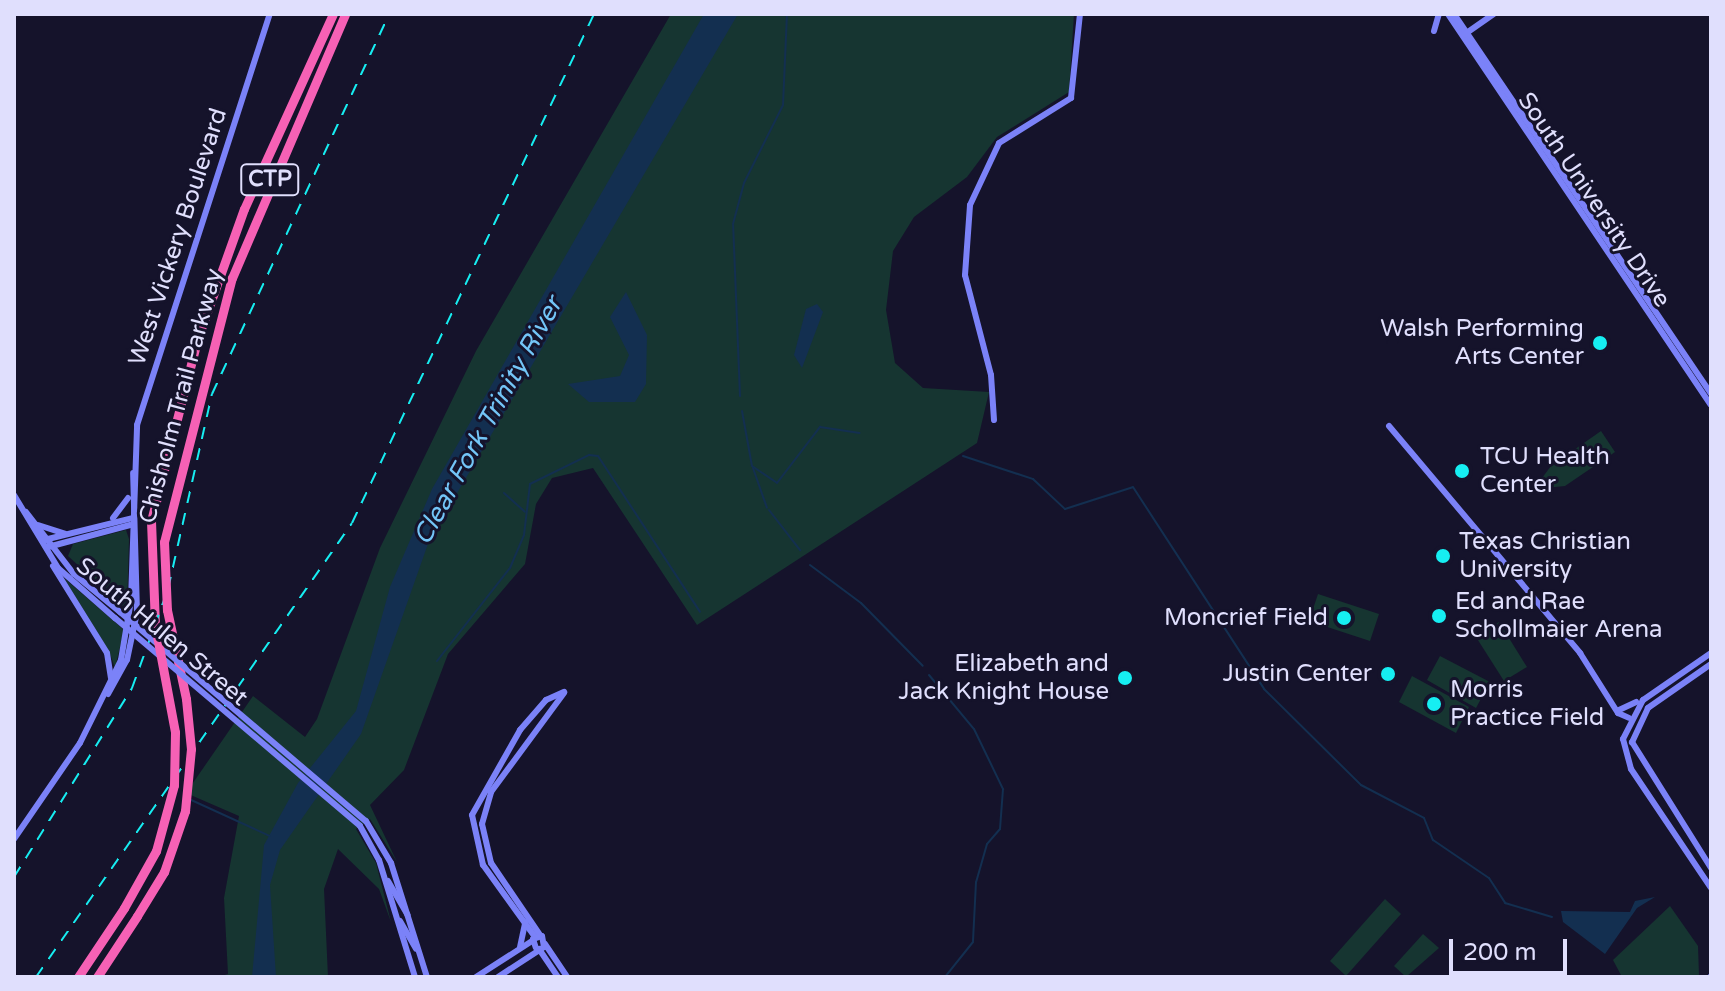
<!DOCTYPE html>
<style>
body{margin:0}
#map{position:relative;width:1725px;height:991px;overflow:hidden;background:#15132b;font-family:"Varela Round",sans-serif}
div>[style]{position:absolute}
.green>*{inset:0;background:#163531}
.water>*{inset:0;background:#132f50}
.stream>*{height:2px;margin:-1px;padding:0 1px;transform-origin:1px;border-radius:1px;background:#132f50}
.secondary>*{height:6px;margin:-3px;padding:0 3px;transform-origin:3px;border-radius:3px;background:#7b82f8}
.highway>*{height:9px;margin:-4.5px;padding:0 4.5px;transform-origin:4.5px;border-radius:4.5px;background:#f661b5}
.rail>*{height:2px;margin-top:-1px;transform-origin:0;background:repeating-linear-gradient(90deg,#16eef2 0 12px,transparent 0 22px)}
.secondary-bridge>*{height:6px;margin:-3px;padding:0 3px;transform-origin:3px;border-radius:3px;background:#7b82f8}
.highway-bridge>*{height:9px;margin:-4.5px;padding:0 4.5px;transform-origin:4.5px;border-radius:4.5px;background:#f661b5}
.dots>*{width:22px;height:22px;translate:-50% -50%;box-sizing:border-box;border:4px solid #15132b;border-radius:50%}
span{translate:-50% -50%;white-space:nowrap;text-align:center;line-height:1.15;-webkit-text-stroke:6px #15132b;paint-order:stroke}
.shield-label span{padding:2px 6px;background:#15132b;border:2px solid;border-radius:6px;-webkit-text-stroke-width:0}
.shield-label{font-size:22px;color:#e0dffd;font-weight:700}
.street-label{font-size:24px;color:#e0dffd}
.poi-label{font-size:24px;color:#e0dffd}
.right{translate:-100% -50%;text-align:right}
.left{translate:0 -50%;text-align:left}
.water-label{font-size:26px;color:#73c5f7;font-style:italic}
.frame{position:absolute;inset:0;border:16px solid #e0dffd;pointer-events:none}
.scale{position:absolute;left:1449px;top:939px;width:118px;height:36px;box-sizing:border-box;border:4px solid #e0dffd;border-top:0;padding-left:10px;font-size:24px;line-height:28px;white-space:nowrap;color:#e0dffd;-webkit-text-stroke:6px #15132b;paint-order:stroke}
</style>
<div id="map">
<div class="green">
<div style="clip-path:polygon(671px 14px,1074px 14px,1069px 92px,997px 137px,967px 177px,914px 217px,893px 251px,886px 310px,895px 363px,923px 388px,989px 392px,977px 443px,697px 625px,593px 468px,552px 478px,536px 504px,525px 564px,448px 654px,404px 770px,370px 805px,397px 862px,370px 819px,356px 829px,376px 863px,391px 922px,379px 889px,338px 849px,324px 889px,328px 977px,218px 977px,228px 974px,224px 898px,239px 816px,186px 793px,253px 696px,305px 737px,317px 719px,380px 548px,476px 351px)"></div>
<div style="clip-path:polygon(1601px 431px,1615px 452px,1565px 486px,1545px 488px,1542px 478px,1551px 466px)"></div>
<div style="clip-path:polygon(126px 530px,129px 539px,127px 610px,68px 556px,73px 544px)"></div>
<div style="clip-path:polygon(64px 578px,124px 630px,115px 668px,109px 651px)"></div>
<div style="clip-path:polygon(1318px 594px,1379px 614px,1370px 641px,1309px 621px)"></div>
<div style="clip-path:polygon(1499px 622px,1527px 667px,1504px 681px,1476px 637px)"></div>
<div style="clip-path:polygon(1440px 656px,1490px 682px,1476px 708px,1427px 680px)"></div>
<div style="clip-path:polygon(1412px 676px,1469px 707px,1456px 733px,1399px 702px)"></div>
<div style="clip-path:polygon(1385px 899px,1401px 914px,1346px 976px,1330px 961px)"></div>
<div style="clip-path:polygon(1670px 906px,1698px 946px,1699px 975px,1622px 977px,1613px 960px)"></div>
<div style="clip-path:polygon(1423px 934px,1439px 948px,1406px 977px,1394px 966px)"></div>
</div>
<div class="water">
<div style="clip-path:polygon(704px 14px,738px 14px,429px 541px,361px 734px,280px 850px,270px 885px,276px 977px,252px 977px,264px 845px,298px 783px,356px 711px,390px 587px,432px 489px)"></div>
<div style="clip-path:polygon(626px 292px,647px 335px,646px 384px,635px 402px,589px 402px,568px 384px,620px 376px,629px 355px,610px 317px)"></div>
<div style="clip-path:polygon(817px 304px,823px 312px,802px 368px,794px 355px,806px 309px)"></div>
<div style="clip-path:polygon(1655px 897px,1637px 908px,1605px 954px,1563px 922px,1561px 911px,1630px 912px,1635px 901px)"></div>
</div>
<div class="stream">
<div style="left:740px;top:396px;width:172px;rotate:-92.3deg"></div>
<div style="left:733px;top:224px;width:42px;rotate:-75deg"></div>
<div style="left:744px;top:183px;width:87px;rotate:-63.4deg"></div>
<div style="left:783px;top:105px;width:91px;rotate:-87.5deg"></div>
<div style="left:742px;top:411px;width:56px;rotate:79.7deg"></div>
<div style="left:752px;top:466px;width:30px;rotate:34deg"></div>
<div style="left:777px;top:483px;width:71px;rotate:-52.5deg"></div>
<div style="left:820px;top:427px;width:40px;rotate:8.5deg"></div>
<div style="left:963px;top:456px;width:74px;rotate:18.2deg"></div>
<div style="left:1033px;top:479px;width:44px;rotate:43.2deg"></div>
<div style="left:1065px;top:509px;width:71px;rotate:-17.9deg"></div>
<div style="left:1133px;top:487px;width:241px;rotate:57deg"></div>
<div style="left:1264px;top:689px;width:136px;rotate:44.7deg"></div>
<div style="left:1361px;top:785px;width:71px;rotate:27.6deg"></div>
<div style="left:1424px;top:818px;width:24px;rotate:68deg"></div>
<div style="left:1433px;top:840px;width:68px;rotate:34.2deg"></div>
<div style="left:1489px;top:878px;width:30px;rotate:57deg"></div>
<div style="left:1505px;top:903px;width:49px;rotate:16.6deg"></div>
<div style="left:753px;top:468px;width:42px;rotate:70.7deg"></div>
<div style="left:504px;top:493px;width:28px;rotate:42deg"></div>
<div style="left:769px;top:510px;width:51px;rotate:52.2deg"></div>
<div style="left:810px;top:565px;width:64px;rotate:36.7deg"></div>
<div style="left:861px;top:603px;width:88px;rotate:45.5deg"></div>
<div style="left:437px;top:661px;width:118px;rotate:-51.9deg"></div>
<div style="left:510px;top:568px;width:36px;rotate:-67deg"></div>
<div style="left:524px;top:535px;width:51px;rotate:-83.3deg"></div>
<div style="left:530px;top:484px;width:66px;rotate:-26.2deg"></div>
<div style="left:589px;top:455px;width:9px;rotate:6deg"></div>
<div style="left:598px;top:456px;width:186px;rotate:56.8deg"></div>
<div style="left:929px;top:675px;width:70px;rotate:50.2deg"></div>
<div style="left:974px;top:729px;width:67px;rotate:64.2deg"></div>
<div style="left:1003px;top:789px;width:40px;rotate:94.3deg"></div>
<div style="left:1000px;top:829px;width:20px;rotate:131deg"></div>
<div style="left:987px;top:844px;width:40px;rotate:106deg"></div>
<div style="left:976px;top:882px;width:60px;rotate:92.9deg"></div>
<div style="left:973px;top:942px;width:45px;rotate:128.7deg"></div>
<div style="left:189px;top:799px;width:89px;rotate:24.6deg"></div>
</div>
<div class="secondary">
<div style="left:1448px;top:14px;width:471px;rotate:56.1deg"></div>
<div style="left:1454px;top:14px;width:459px;rotate:55.9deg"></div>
<div style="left:1434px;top:31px;width:18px;rotate:-74deg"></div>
<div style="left:1465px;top:34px;width:35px;rotate:-35deg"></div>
<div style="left:994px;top:420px;width:45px;rotate:-93.8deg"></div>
<div style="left:991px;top:375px;width:103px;rotate:-104.6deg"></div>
<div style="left:965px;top:275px;width:70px;rotate:-85.9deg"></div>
<div style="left:970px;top:205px;width:68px;rotate:-64.9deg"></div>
<div style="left:999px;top:143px;width:85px;rotate:-32deg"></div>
<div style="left:1071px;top:98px;width:84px;rotate:-83.9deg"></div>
<div style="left:1389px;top:426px;width:297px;rotate:49.9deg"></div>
<div style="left:1580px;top:653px;width:71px;rotate:57.7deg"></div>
<div style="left:1618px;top:713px;width:12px;rotate:24deg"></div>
<div style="left:14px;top:495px;width:85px;rotate:58.9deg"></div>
<div style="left:58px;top:568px;width:76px;rotate:41.3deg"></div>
<div style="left:26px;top:512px;width:78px;rotate:52.3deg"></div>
<div style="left:74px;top:574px;width:60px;rotate:39.6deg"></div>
<div style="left:113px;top:518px;width:25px;rotate:-53deg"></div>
<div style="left:38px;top:525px;width:28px;rotate:18deg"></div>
<div style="left:44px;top:540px;width:92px;rotate:-13.9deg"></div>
<div style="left:48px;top:547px;width:85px;rotate:-15deg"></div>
<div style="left:53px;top:566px;width:102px;rotate:58.2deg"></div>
<div style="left:107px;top:653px;width:25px;rotate:81deg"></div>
<div style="left:1711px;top:653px;width:83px;rotate:145.3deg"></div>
<div style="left:1643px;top:700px;width:44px;rotate:117.1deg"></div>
<div style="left:1623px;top:739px;width:31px;rotate:75deg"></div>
<div style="left:1631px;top:769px;width:143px;rotate:56.1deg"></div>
<div style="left:1711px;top:664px;width:77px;rotate:145.1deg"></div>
<div style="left:1648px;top:708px;width:38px;rotate:115deg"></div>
<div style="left:1632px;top:742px;width:149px;rotate:57.9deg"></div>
<div style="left:108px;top:694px;width:39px;rotate:-61deg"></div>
<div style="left:127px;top:660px;width:49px;rotate:-78.2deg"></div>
<div style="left:137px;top:612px;width:139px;rotate:-91.6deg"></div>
<div style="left:1619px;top:710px;width:19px;rotate:-25deg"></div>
<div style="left:366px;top:821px;width:49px;rotate:59.2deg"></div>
<div style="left:391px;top:863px;width:120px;rotate:72.5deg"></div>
<div style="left:360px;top:826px;width:39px;rotate:61deg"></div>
<div style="left:379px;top:860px;width:122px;rotate:72.9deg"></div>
<div style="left:14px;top:839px;width:116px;rotate:-55.5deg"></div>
<div style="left:80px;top:743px;width:93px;rotate:-63.7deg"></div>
<div style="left:121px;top:660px;width:61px;rotate:-80.5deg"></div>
<div style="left:131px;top:600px;width:175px;rotate:-88deg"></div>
<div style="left:137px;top:425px;width:432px;rotate:-72.1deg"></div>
<div style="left:388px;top:881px;width:39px;rotate:60deg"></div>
<div style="left:400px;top:921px;width:32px;rotate:60deg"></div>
<div style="left:540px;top:935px;width:87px;rotate:-124.2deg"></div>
<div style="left:491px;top:863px;width:40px;rotate:-103deg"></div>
<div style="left:482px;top:824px;width:33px;rotate:-74deg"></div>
<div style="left:491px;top:792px;width:123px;rotate:-53.6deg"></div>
<div style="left:535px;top:937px;width:89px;rotate:-125.8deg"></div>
<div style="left:483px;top:865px;width:51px;rotate:-102.4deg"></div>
<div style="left:472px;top:815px;width:98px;rotate:-60.5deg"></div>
<div style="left:520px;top:730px;width:40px;rotate:-49deg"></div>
<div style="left:546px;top:700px;width:20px;rotate:-24deg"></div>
<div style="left:545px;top:944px;width:40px;rotate:56deg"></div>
<div style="left:520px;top:947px;width:25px;rotate:-78deg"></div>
<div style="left:539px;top:949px;width:34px;rotate:56deg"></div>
<div style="left:476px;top:977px;width:67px;rotate:-32.7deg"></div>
<div style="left:498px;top:977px;width:55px;rotate:-33.1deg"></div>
<div style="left:544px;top:947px;width:11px;rotate:-100deg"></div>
<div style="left:542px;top:936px;width:9px;rotate:162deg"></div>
<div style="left:533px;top:939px;width:9px;rotate:72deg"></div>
<div style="left:1710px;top:977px;width:1px;rotate:-45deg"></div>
</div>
<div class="highway">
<div style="left:164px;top:542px;width:273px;rotate:-75.6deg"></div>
<div style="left:232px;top:278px;width:287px;rotate:-66.8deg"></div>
<div style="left:167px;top:610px;width:91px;rotate:77.9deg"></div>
<div style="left:155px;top:625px;width:104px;rotate:-92.2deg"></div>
<div style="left:151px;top:521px;width:187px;rotate:-75.7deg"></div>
<div style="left:197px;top:340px;width:139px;rotate:-70.3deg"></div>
<div style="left:244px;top:209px;width:214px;rotate:-65.5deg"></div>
<div style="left:78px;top:977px;width:83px;rotate:-56.3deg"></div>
<div style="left:97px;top:977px;width:73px;rotate:-56.7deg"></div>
</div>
<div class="rail">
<div style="left:14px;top:877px;width:223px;rotate:-58deg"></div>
<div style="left:132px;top:688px;width:105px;rotate:-70deg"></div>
<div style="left:168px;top:589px;width:200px;rotate:-77.3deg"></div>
<div style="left:212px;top:394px;width:419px;rotate:-65deg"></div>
<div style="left:36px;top:977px;width:553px;rotate:-55.16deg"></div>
<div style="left:352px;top:523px;width:564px;rotate:-64.57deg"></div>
</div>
<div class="secondary-bridge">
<div style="left:120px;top:612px;width:323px;rotate:40.4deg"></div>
<div style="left:115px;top:618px;width:321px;rotate:40.3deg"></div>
</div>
<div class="highway-bridge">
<div style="left:164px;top:542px;width:68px;rotate:87.5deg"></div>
<div style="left:124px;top:908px;width:65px;rotate:-60.7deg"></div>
<div style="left:156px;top:851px;width:68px;rotate:-74.7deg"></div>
<div style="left:174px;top:785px;width:53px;rotate:-88.9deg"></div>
<div style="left:175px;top:732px;width:109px;rotate:-100.6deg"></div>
<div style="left:137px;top:916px;width:52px;rotate:-58.5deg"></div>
<div style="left:164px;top:872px;width:65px;rotate:-71deg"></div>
<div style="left:185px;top:811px;width:62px;rotate:-84.5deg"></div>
<div style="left:191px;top:749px;width:50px;rotate:-95.7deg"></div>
</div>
<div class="dots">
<div style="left:1600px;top:343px;background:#16eef2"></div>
<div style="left:1462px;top:471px;background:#16eef2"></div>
<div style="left:1443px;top:556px;background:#16eef2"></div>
<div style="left:1439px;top:616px;background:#16eef2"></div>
<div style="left:1344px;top:618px;background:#16eef2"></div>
<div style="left:1388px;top:674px;background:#16eef2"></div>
<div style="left:1125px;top:678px;background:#16eef2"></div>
<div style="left:1434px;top:704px;background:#16eef2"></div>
</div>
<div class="shield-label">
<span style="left:270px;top:180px">CTP</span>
</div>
<div class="street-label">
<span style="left:1594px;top:200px;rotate:56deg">South University Drive</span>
<span style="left:178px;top:237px;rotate:-72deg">West Vickery Boulevard</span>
<span style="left:181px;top:396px;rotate:-75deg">Chisholm Trail Parkway</span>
<span style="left:162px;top:632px;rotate:40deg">South Hulen Street</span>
</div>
<div class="poi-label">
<span class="right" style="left:1584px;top:343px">Walsh Performing<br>Arts Center</span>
<span class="left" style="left:1480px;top:471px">TCU Health<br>Center</span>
<span class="left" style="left:1459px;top:556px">Texas Christian<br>University</span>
<span class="left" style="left:1455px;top:616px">Ed and Rae<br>Schollmaier Arena</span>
<span class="right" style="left:1328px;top:618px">Moncrief Field</span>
<span class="right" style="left:1109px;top:678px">Elizabeth and<br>Jack Knight House</span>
<span class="right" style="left:1372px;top:674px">Justin Center</span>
<span class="left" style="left:1450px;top:704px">Morris<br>Practice Field</span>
</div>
<div class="water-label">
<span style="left:488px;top:421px;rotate:-61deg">Clear Fork Trinity River</span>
</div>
<div class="frame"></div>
<div class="scale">200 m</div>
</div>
